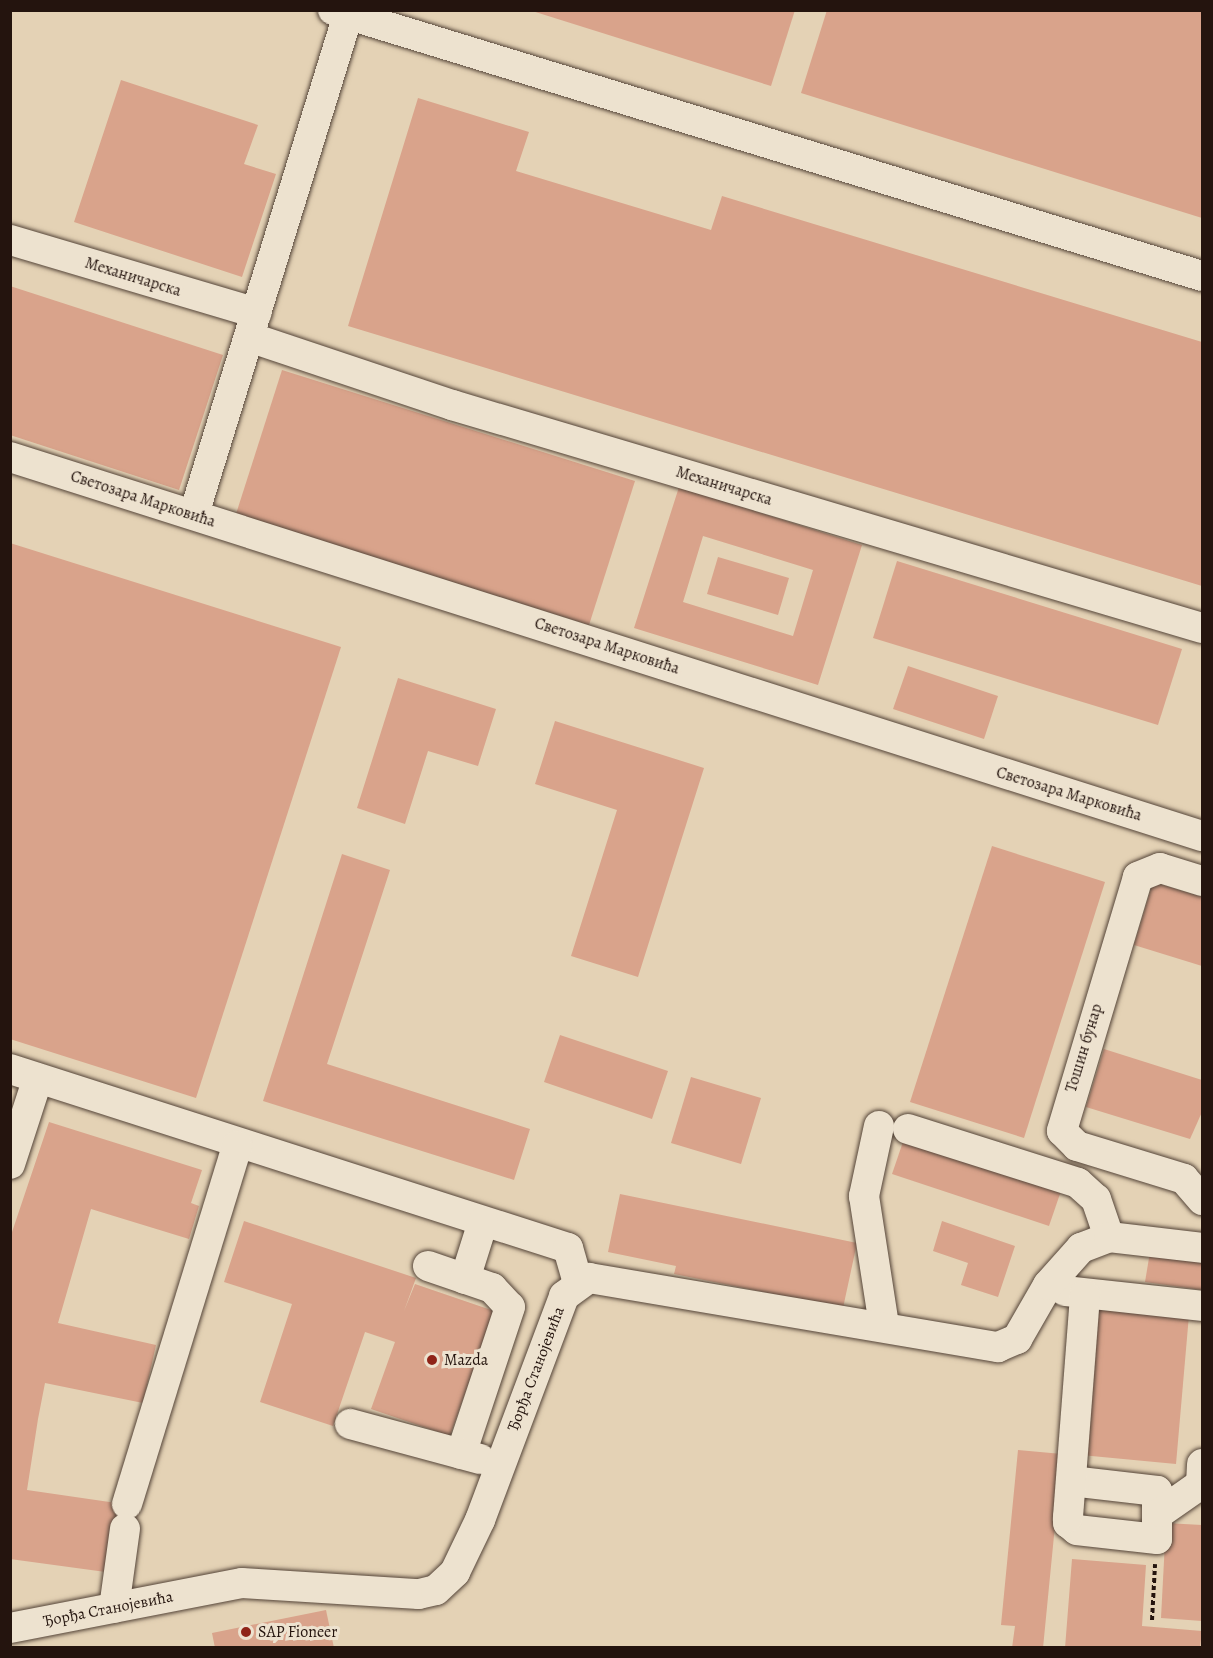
<!DOCTYPE html>
<meta charset="utf-8">
<style>
body{margin:0}
#map{position:relative;width:1213px;height:1658px;overflow:hidden;background:#e4d2b5;font-family:Alegreya,serif}
div>[style]{position:absolute}
.building>*{inset:0;background:#d9a38b}
.path>*{height:4px;margin-top:-2px;transform-origin:0;background:repeating-linear-gradient(90deg,#24140e 0 4.5px,transparent 0 7.5px)}
.roads{filter:drop-shadow(0 0 2px #544438) drop-shadow(0 0 2px #544438)}
.minor>*{height:30px;margin:-15px;padding:0 15px;transform-origin:15px;border-radius:15px;background:#ede2cf}
.dots>*{width:16px;height:16px;translate:-50% -50%;box-sizing:border-box;border:3px solid #ede2cf;border-radius:50%}
span{translate:-50% -50%;white-space:nowrap;text-align:center;line-height:1.15;-webkit-text-stroke:6px #ede2cf;paint-order:stroke}
.street-label{font-size:16px;color:#24140e}
.poi-label{font-size:16px;color:#24140e}
.left{translate:0 -50%;text-align:left}
.frame{position:absolute;inset:0;border:12px solid #24140e;pointer-events:none}
</style>
<div id="map">
<div class="building">
<div style="clip-path:polygon(529px 10px,795px 10px,771px 86px)"></div>
<div style="clip-path:polygon(827px 10px,1202px 10px,1202px 218px,801px 93px)"></div>
<div style="clip-path:polygon(121px 80px,258px 125px,244px 164px,276px 174px,242px 277px,74px 222px)"></div>
<div style="clip-path:polygon(418px 98px,529px 132px,516px 171px,711px 230px,722px 196px,1202px 342px,1202px 586px,348px 326px)"></div>
<div style="clip-path:polygon(10px 286px,223px 355px,179px 490px,10px 435px)"></div>
<div style="clip-path:polygon(282px 370px,635px 481px,589px 625px,236px 514px)"></div>
<div style="clip-path:polygon(evenodd,679px 487px,862px 545px,818px 685px,634px 628px,679px 487px,703px 536px,813px 570px,793px 636px,683px 602px,703px 536px)"></div>
<div style="clip-path:polygon(10px 543px,341px 647px,196px 1098px,10px 1039px)"></div>
<div style="clip-path:polygon(718px 557px,789px 578px,778px 615px,707px 594px)"></div>
<div style="clip-path:polygon(897px 561px,1182px 649px,1158px 725px,873px 638px)"></div>
<div style="clip-path:polygon(908px 666px,998px 696px,984px 739px,893px 709px)"></div>
<div style="clip-path:polygon(398px 678px,496px 709px,478px 766px,428px 751px,405px 824px,357px 808px)"></div>
<div style="clip-path:polygon(555px 721px,704px 768px,638px 977px,571px 956px,617px 810px,535px 784px)"></div>
<div style="clip-path:polygon(992px 846px,1105px 882px,1024px 1138px,910px 1102px)"></div>
<div style="clip-path:polygon(342px 854px,390px 870px,327px 1064px,530px 1129px,514px 1180px,263px 1101px)"></div>
<div style="clip-path:polygon(1153px 882px,1202px 897px,1202px 966px,1134px 945px)"></div>
<div style="clip-path:polygon(560px 1035px,668px 1071px,652px 1119px,544px 1082px)"></div>
<div style="clip-path:polygon(1104px 1049px,1202px 1080px,1202px 1112px,1190px 1139px,1086px 1107px)"></div>
<div style="clip-path:polygon(691px 1077px,761px 1098px,741px 1164px,671px 1143px)"></div>
<div style="clip-path:polygon(49px 1122px,202px 1170px,191px 1203px,199px 1206px,189px 1239px,91px 1209px,58px 1323px,156px 1345px,143px 1403px,45px 1383px,38px 1419px,27px 1490px,137px 1506px,133px 1530px,113px 1573px,10px 1559px,10px 1238px)"></div>
<div style="clip-path:polygon(905px 1136px,1062px 1188px,1049px 1226px,892px 1174px)"></div>
<div style="clip-path:polygon(620px 1194px,857px 1243px,843px 1308px,674px 1274px,676px 1266px,608px 1252px)"></div>
<div style="clip-path:polygon(244px 1221px,416px 1278px,404px 1311px,415px 1284px,494px 1311px,450px 1436px,371px 1409px,395px 1342px,365px 1332px,333px 1426px,260px 1402px,292px 1304px,224px 1282px)"></div>
<div style="clip-path:polygon(942px 1221px,1015px 1246px,998px 1297px,961px 1285px,968px 1263px,933px 1251px)"></div>
<div style="clip-path:polygon(1150px 1252px,1202px 1258px,1202px 1290px,1145px 1282px)"></div>
<div style="clip-path:polygon(1095px 1306px,1189px 1315px,1176px 1464px,1081px 1455px)"></div>
<div style="clip-path:polygon(1018px 1450px,1062px 1454px,1043px 1648px,1012px 1648px,1015px 1626px,1001px 1625px)"></div>
<div style="clip-path:polygon(1166px 1523px,1202px 1525px,1202px 1621px,1161px 1618px)"></div>
<div style="clip-path:polygon(1072px 1559px,1146px 1565px,1142px 1626px,1202px 1631px,1200px 1648px,1065px 1648px)"></div>
<div style="clip-path:polygon(326px 1610px,334px 1648px,215px 1648px,212px 1633px)"></div>
</div>
<div class="path">
<div style="left:1152px;top:1620px;width:56px;rotate:-86.9deg"></div>
</div>
<div class="roads">
<div class="minor">
<div style="left:333px;top:10px;width:909px;rotate:17.02deg"></div>
<div style="left:10px;top:240px;width:257px;rotate:16.5deg"></div>
<div style="left:249px;top:337px;width:214px;rotate:18.5deg"></div>
<div style="left:452px;top:405px;width:782px;rotate:16.56deg"></div>
<div style="left:10px;top:457px;width:1251px;rotate:17.64deg"></div>
<div style="left:194px;top:514px;width:522px;rotate:-72.85deg"></div>
<div style="left:1202px;top:881px;width:44px;rotate:-162.8deg"></div>
<div style="left:1160px;top:868px;width:24px;rotate:158deg"></div>
<div style="left:1138px;top:877px;width:265px;rotate:106.7deg"></div>
<div style="left:1062px;top:1131px;width:21px;rotate:45deg"></div>
<div style="left:1077px;top:1146px;width:112px;rotate:17.1deg"></div>
<div style="left:1184px;top:1179px;width:28px;rotate:49deg"></div>
<div style="left:10px;top:1069px;width:586px;rotate:17.79deg"></div>
<div style="left:568px;top:1248px;width:36px;rotate:74deg"></div>
<div style="left:879px;top:1126px;width:72px;rotate:102.1deg"></div>
<div style="left:864px;top:1196px;width:131px;rotate:81.2deg"></div>
<div style="left:908px;top:1129px;width:178px;rotate:17.6deg"></div>
<div style="left:1078px;top:1183px;width:24px;rotate:42deg"></div>
<div style="left:1096px;top:1199px;width:40px;rotate:71.1deg"></div>
<div style="left:10px;top:1164px;width:90px;rotate:-72deg"></div>
<div style="left:428px;top:1266px;width:68px;rotate:19deg"></div>
<div style="left:492px;top:1288px;width:26px;rotate:47deg"></div>
<div style="left:510px;top:1307px;width:155px;rotate:108.4deg"></div>
<div style="left:465px;top:1279px;width:60px;rotate:-72.5deg"></div>
<div style="left:1065px;top:1291px;width:138px;rotate:6.2deg"></div>
<div style="left:350px;top:1424px;width:135px;rotate:15.1deg"></div>
<div style="left:1071px;top:1481px;width:87px;rotate:6.6deg"></div>
<div style="left:1157px;top:1491px;width:48px;rotate:90deg"></div>
<div style="left:1157px;top:1539px;width:81px;rotate:-173.6deg"></div>
<div style="left:1077px;top:1530px;width:11px;rotate:-142deg"></div>
<div style="left:1068px;top:1523px;width:6px;rotate:-90deg"></div>
<div style="left:1068px;top:1517px;width:223px;rotate:-85.6deg"></div>
<div style="left:127px;top:1504px;width:375px;rotate:-72.9deg"></div>
<div style="left:1161px;top:1512px;width:49px;rotate:-35deg"></div>
<div style="left:1201px;top:1484px;width:20px;rotate:-87deg"></div>
<div style="left:114px;top:1608px;width:80px;rotate:-82.1deg"></div>
<div style="left:10px;top:1628px;width:236px;rotate:-11deg"></div>
<div style="left:242px;top:1583px;width:177px;rotate:3.6deg"></div>
<div style="left:419px;top:1594px;width:17px;rotate:-13deg"></div>
<div style="left:436px;top:1590px;width:26px;rotate:-43deg"></div>
<div style="left:455px;top:1572px;width:58px;rotate:-64.3deg"></div>
<div style="left:480px;top:1520px;width:239px;rotate:-69.4deg"></div>
<div style="left:564px;top:1296px;width:31px;rotate:-36deg"></div>
<div style="left:589px;top:1278px;width:415px;rotate:9.6deg"></div>
<div style="left:998px;top:1347px;width:21px;rotate:-23deg"></div>
<div style="left:1017px;top:1339px;width:62px;rotate:-60.1deg"></div>
<div style="left:1048px;top:1285px;width:50px;rotate:-48.3deg"></div>
<div style="left:1081px;top:1248px;width:30px;rotate:-21deg"></div>
<div style="left:1109px;top:1237px;width:94px;rotate:6.7deg"></div>
</div>
</div>
<div class="dots">
<div style="left:432px;top:1360px;background:#8f2418"></div>
<div style="left:246px;top:1632px;background:#8f2418"></div>
</div>
<div class="street-label">
<span style="left:133px;top:277px;rotate:17deg">Механичарска</span>
<span style="left:724px;top:486px;rotate:17deg">Механичарска</span>
<span style="left:143px;top:499px;rotate:18deg">Светозара Марковића</span>
<span style="left:607px;top:646px;rotate:18deg">Светозара Марковића</span>
<span style="left:1069px;top:794px;rotate:17deg">Светозара Марковића</span>
<span style="left:1084px;top:1048px;rotate:-73deg">Тошин бунар</span>
<span style="left:536px;top:1369px;rotate:-69deg">Ђорђа Станојевића</span>
<span style="left:108px;top:1609px;rotate:-11deg">Ђорђа Станојевића</span>
</div>
<div class="poi-label">
<span class="left" style="left:444px;top:1360px">Mazda</span>
<span class="left" style="left:258px;top:1632px">SAP Fioneer</span>
</div>
<div class="frame"></div>
</div>
